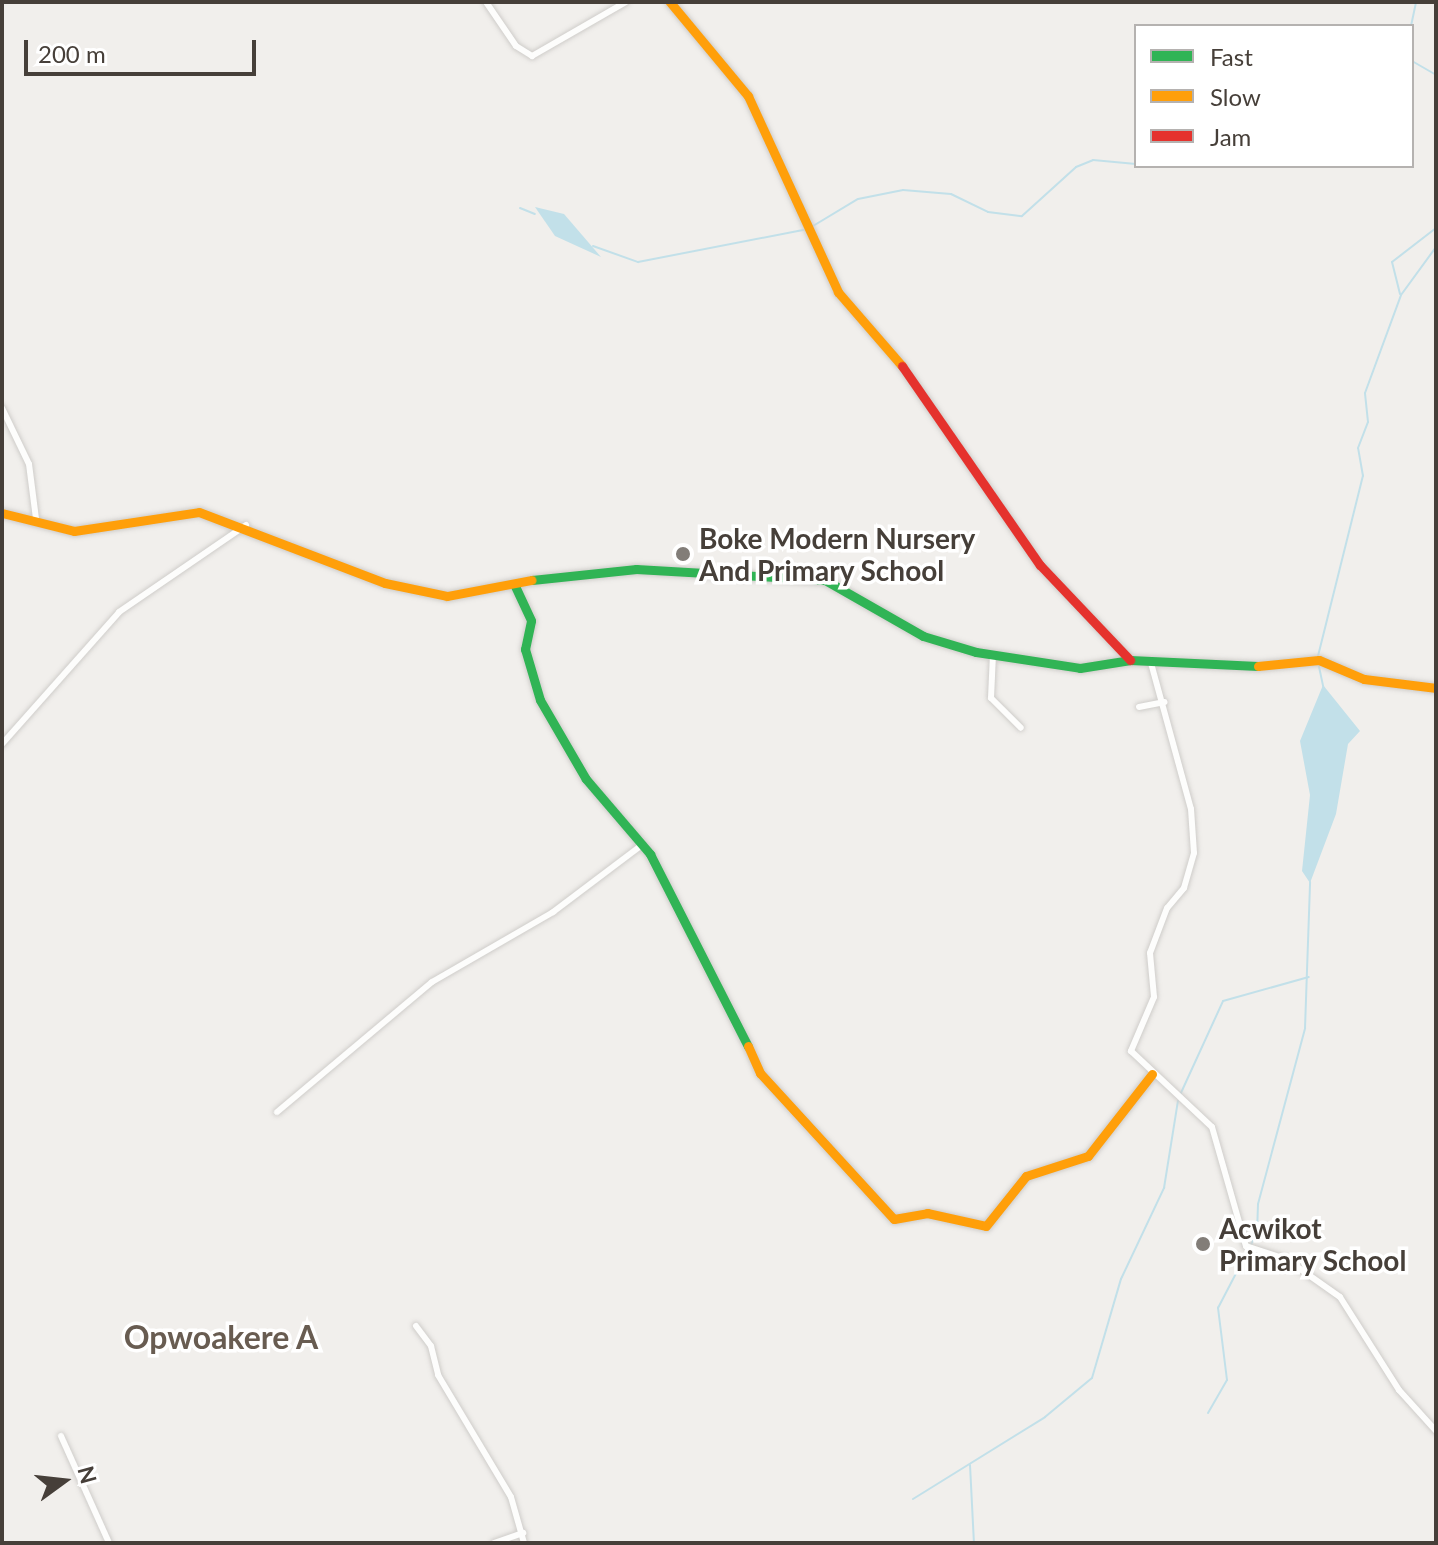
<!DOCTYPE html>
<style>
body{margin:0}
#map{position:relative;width:1438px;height:1545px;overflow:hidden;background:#f1efec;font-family:Lato,sans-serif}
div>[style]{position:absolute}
.water>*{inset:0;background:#c2e0e9}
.stream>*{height:2px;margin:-1px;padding:0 1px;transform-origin:1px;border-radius:1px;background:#c2e0e9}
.roads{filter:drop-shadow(0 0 2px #cfcdca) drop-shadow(0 0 2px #cfcdca)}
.street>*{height:6px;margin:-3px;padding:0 3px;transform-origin:3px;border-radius:3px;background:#fdfdfc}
.fast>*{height:9px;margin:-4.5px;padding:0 4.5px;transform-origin:4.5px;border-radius:4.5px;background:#30b455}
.slow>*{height:9px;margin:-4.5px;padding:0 4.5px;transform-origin:4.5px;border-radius:4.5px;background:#ff9f0a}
.jam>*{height:9px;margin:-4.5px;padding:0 4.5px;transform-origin:4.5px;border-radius:4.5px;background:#e5322d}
.dots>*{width:22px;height:22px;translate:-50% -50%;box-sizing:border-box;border:4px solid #fff;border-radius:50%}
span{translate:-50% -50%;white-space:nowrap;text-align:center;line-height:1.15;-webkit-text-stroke:7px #fff;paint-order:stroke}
.poi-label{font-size:28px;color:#463f39;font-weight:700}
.left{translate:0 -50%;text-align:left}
.quarter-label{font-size:32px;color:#685c51;font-weight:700}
.frame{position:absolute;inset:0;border:4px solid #463f39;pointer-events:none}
.legend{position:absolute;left:1134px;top:24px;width:280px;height:144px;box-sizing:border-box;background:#fff;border:2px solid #b5b2b0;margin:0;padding:10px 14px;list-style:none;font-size:24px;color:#463f39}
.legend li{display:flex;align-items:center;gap:16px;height:40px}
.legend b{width:40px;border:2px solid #b5b2b0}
.north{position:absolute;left:24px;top:1441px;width:80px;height:80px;-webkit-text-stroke:6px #fff;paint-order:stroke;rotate:75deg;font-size:22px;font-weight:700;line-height:32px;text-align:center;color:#463f39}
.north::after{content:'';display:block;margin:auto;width:28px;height:36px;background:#463f39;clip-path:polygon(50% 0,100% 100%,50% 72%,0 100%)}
.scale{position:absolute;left:24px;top:40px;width:232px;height:36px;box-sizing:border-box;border:4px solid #463f39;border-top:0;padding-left:10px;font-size:24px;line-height:28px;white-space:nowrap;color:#463f39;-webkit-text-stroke:6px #fff;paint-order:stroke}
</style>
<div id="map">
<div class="water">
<div style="clip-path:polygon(535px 207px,564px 214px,601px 257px,555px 236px)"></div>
<div style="clip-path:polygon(1323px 685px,1360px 731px,1348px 744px,1336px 814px,1310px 883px,1302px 871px,1310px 795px,1300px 741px)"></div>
</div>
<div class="stream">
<div style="left:1411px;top:26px;width:25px;rotate:-78deg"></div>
<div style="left:1412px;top:61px;width:28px;rotate:30deg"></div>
<div style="left:1152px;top:166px;width:68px"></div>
<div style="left:520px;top:208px;width:16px;rotate:22deg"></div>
<div style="left:813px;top:226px;width:52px;rotate:-31deg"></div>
<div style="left:858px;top:199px;width:46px;rotate:-11.3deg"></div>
<div style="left:903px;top:190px;width:48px;rotate:4.8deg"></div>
<div style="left:951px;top:194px;width:41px;rotate:25.9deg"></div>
<div style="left:988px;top:212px;width:34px;rotate:7deg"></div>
<div style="left:1022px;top:216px;width:73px;rotate:-42.2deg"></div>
<div style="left:1076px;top:167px;width:18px;rotate:-22deg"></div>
<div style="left:1093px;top:160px;width:43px;rotate:5.3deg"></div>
<div style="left:593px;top:246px;width:48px;rotate:19.6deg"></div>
<div style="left:638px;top:262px;width:172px;rotate:-11deg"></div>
<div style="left:1400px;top:294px;width:33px;rotate:-104deg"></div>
<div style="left:1392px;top:262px;width:56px;rotate:-37.7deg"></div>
<div style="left:1318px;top:656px;width:186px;rotate:-76deg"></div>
<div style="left:1363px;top:476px;width:28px;rotate:-100deg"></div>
<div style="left:1358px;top:448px;width:28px;rotate:-69deg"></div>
<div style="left:1368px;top:422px;width:29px;rotate:-96deg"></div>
<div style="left:1365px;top:393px;width:104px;rotate:-69.8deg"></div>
<div style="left:1401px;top:295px;width:59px;rotate:-53.9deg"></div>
<div style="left:1318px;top:662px;width:29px;rotate:78deg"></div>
<div style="left:1180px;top:1095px;width:103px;rotate:-65.4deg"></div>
<div style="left:1223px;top:1001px;width:89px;rotate:-15.6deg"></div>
<div style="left:1208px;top:1413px;width:38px;rotate:-60deg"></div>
<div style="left:1227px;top:1380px;width:73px;rotate:-97.1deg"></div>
<div style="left:1218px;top:1308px;width:85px;rotate:-62.5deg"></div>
<div style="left:1257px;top:1233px;width:29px;rotate:-88deg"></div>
<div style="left:1258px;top:1204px;width:182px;rotate:-75deg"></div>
<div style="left:1305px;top:1028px;width:146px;rotate:-88deg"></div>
<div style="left:970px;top:1465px;width:78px;rotate:87.1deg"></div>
<div style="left:913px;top:1499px;width:155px;rotate:-31.8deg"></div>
<div style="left:1045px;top:1417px;width:61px;rotate:-39.7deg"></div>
<div style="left:1092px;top:1378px;width:103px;rotate:-73.7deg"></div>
<div style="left:1121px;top:1279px;width:101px;rotate:-64.7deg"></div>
<div style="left:1164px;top:1188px;width:88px;rotate:-80.9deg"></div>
</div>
<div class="roads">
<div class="street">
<div style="left:486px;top:2px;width:53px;rotate:55.7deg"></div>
<div style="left:516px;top:46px;width:19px;rotate:32deg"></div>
<div style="left:532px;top:56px;width:108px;rotate:-29.9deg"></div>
<div style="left:2px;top:408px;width:62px;rotate:64.3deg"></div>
<div style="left:29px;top:464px;width:55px;rotate:82.7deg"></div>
<div style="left:993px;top:654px;width:44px;rotate:92.6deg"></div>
<div style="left:991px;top:698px;width:42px;rotate:45deg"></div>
<div style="left:1151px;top:663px;width:151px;rotate:74.7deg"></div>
<div style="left:1191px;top:809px;width:44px;rotate:86.1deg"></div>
<div style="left:1194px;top:853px;width:36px;rotate:106deg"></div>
<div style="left:1184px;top:888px;width:26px;rotate:130deg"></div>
<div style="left:1167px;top:908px;width:48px;rotate:110.7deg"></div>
<div style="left:1150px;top:953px;width:44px;rotate:84.8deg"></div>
<div style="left:1154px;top:997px;width:59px;rotate:113.1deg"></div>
<div style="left:1131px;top:1051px;width:111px;rotate:43.2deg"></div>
<div style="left:1212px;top:1127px;width:124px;rotate:74.1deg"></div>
<div style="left:1246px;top:1246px;width:42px;rotate:18deg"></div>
<div style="left:1286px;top:1259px;width:66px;rotate:35.1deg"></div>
<div style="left:1340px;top:1297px;width:110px;rotate:57.6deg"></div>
<div style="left:1399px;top:1390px;width:55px;rotate:47.9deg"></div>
<div style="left:1139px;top:707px;width:26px;rotate:-11deg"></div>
<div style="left:2px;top:744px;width:176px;rotate:-48.4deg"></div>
<div style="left:119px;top:612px;width:154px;rotate:-34.4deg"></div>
<div style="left:277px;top:1112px;width:202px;rotate:-40deg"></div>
<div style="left:432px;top:982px;width:140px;rotate:-30deg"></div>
<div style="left:553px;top:912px;width:111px;rotate:-37deg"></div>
<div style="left:416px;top:1326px;width:25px;rotate:53deg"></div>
<div style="left:431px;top:1346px;width:30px;rotate:76deg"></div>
<div style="left:438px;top:1375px;width:142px;rotate:59.1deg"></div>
<div style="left:511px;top:1497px;width:48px;rotate:74.2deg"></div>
<div style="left:61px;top:1436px;width:117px;rotate:65.8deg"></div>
<div style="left:494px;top:1543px;width:31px;rotate:-19deg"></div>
</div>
<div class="fast">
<div style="left:532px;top:580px;width:105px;rotate:-6deg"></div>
<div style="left:636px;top:569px;width:189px;rotate:3.3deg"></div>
<div style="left:825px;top:580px;width:113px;rotate:29.7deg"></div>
<div style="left:923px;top:636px;width:55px;rotate:16.8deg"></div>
<div style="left:976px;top:652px;width:105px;rotate:8.7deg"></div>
<div style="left:1080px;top:668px;width:51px;rotate:-9.1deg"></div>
<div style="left:1130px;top:660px;width:128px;rotate:2.7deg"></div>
<div style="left:515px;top:586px;width:38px;rotate:65deg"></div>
<div style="left:531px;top:621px;width:29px;rotate:102deg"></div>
<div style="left:525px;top:649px;width:53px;rotate:73.6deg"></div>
<div style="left:540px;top:700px;width:91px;rotate:59.8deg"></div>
<div style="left:586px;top:779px;width:99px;rotate:49.5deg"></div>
<div style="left:650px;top:854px;width:216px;rotate:63deg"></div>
</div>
<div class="slow">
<div style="left:670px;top:2px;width:122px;rotate:50.3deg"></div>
<div style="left:748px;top:96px;width:216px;rotate:65.3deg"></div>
<div style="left:838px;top:292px;width:98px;rotate:49.1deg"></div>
<div style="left:2px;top:513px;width:74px;rotate:14deg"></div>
<div style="left:74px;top:531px;width:126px;rotate:-8.6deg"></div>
<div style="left:199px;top:512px;width:199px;rotate:20.9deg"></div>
<div style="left:385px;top:583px;width:63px;rotate:11.8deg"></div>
<div style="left:447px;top:596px;width:86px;rotate:-10.7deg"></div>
<div style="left:1258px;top:666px;width:61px;rotate:-5.6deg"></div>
<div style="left:1319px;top:660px;width:49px;rotate:22.9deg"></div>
<div style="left:1364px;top:679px;width:73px;rotate:7.1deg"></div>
<div style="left:748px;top:1046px;width:30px;rotate:66deg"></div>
<div style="left:760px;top:1073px;width:198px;rotate:47.5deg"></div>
<div style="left:894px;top:1219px;width:34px;rotate:-10deg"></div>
<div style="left:927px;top:1213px;width:60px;rotate:12.4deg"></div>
<div style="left:986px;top:1226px;width:64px;rotate:-51.3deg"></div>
<div style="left:1026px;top:1176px;width:65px;rotate:-17.9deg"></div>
<div style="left:1088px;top:1156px;width:104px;rotate:-52deg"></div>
</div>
<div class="jam">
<div style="left:902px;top:366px;width:242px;rotate:55.3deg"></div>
<div style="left:1040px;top:565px;width:131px;rotate:46.5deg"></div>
</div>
</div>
<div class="dots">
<div style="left:683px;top:554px;background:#827d78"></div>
<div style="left:1203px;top:1244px;background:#827d78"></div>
</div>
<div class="poi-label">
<span class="left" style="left:699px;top:554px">Boke Modern Nursery<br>And Primary School</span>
<span class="left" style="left:1219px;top:1244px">Acwikot<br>Primary School</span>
</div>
<div class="quarter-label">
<span style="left:221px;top:1337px">Opwoakere A</span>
</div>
<div class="frame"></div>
<ul class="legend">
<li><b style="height:10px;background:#30b455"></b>Fast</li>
<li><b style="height:10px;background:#ff9f0a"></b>Slow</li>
<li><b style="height:10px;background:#e5322d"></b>Jam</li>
</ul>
<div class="north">N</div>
<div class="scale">200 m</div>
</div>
